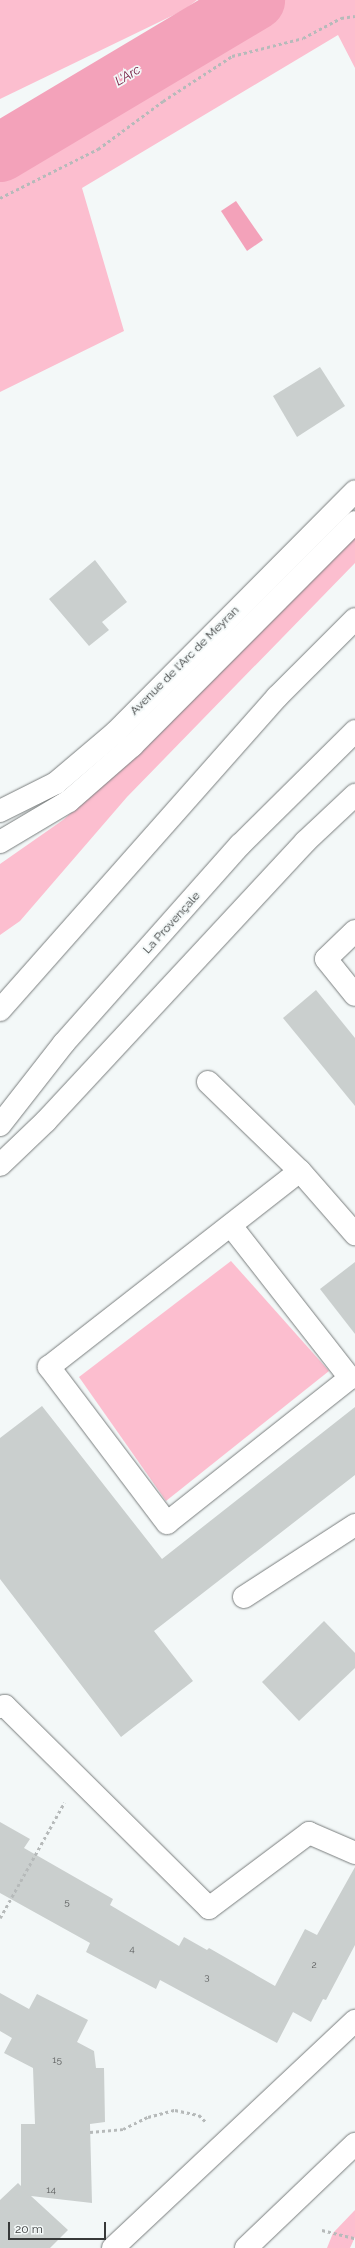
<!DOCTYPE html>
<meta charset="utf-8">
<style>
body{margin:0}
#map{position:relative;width:355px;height:2248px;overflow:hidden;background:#f3f8f8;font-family:Raleway,sans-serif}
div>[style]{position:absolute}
.green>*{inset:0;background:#fcbecf}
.water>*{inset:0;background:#f3a2ba}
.river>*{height:59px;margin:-29.5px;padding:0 29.5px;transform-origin:29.5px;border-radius:29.5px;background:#f3a2ba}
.building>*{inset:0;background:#cacfce}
.path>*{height:2.5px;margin-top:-1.25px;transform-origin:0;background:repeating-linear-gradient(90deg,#b6baba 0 3px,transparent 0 6px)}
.roads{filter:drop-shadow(0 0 1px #797d7d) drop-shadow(0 0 1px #797d7d)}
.minor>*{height:22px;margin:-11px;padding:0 11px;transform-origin:11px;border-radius:11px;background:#fff}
.major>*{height:22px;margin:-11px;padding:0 11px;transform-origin:11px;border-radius:11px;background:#fff}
.highway>*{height:22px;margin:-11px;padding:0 11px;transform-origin:11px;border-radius:11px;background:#fff}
span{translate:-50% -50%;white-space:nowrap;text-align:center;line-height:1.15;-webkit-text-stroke:3.5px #f3f8f8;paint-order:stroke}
.number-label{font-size:10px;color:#5c5e5e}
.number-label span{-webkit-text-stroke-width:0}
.street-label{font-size:12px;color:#373939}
.water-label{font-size:13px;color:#73173e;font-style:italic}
.scale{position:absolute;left:8px;top:2222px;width:98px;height:18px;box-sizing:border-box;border:2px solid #373939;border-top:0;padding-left:5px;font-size:12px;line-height:14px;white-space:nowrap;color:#373939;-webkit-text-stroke:3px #f3f8f8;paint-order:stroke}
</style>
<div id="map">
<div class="green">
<div style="clip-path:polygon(0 0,197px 0,184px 10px,0 99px)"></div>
<div style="clip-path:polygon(255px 0,355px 0,355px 68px,338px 35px,82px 188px,124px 331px,0 392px,0 146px)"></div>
<div style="clip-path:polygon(355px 536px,355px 563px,127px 797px,20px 921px,0 935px,0 864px,63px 820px,119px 771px)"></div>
<div style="clip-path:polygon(231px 1261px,329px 1371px,166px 1501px,79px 1377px)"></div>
<div style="clip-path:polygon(355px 2210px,355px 2237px,350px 2248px,327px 2248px,333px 2233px)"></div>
</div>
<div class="water">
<div style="clip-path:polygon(236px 201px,263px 240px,247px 251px,221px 211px)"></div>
</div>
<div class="river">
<div style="left:0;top:152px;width:297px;rotate:-30.8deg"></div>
</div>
<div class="building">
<div style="clip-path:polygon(320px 367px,345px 406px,297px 437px,273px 396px)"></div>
<div style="clip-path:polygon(95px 560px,127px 602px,102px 622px,109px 630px,89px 646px,49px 599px)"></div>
<div style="clip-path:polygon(316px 990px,355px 1038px,355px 1106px,283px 1018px)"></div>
<div style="clip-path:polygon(355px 1262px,355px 1334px,320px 1289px)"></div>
<div style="clip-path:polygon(42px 1406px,162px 1559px,355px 1407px,355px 1475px,154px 1631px,193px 1681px,121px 1737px,0 1579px,0 1438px)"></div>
<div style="clip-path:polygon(324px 1621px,355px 1653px,355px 1668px,299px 1721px,262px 1682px)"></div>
<div style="clip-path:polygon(0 1822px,30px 1839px,24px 1848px,113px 1899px,110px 1905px,179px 1946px,184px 1937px,207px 1950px,209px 1948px,275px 1986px,305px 1929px,317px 1935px,355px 1867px,355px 1945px,326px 2000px,323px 1999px,311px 2022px,293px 2012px,277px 2043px,160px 1980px,156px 1989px,86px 1952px,90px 1943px,0 1893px)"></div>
<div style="clip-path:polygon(0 1993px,29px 2009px,37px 1994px,88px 2020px,77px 2042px,94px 2051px,96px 2068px,104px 2068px,105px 2122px,90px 2124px,92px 2203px,31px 2196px,68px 2230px,50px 2248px,0 2248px,0 2200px,18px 2183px,21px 2186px,21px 2124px,35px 2124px,33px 2068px,4px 2053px,12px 2038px,0 2031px)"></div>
</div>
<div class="path">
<div style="left:0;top:198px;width:110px;rotate:-26.6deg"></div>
<div style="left:98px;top:149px;width:81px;rotate:-36.4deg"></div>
<div style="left:163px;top:101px;width:82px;rotate:-33.1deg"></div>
<div style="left:232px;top:56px;width:73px;rotate:-14.2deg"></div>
<div style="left:303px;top:38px;width:43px;rotate:-27.8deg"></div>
<div style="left:341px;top:18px;width:14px;rotate:-8deg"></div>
<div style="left:0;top:1918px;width:132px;rotate:-60.9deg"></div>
<div style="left:90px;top:2132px;width:33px;rotate:-5deg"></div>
<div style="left:123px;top:2129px;width:28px;rotate:-26deg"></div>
<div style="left:148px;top:2117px;width:28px;rotate:-15deg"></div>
<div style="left:175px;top:2110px;width:25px;rotate:12deg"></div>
<div style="left:199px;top:2115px;width:10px;rotate:45deg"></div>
<div style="left:322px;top:2230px;width:34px;rotate:14deg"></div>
</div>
<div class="roads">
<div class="minor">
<div style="left:355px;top:931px;width:40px;rotate:136deg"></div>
<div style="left:326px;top:959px;width:46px;rotate:51.1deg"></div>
<div style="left:208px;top:1082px;width:128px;rotate:44.1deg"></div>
<div style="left:300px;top:1171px;width:84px;rotate:48.9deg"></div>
<div style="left:232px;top:1227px;width:192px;rotate:52deg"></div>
<div style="left:350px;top:1378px;width:233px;rotate:141.6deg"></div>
<div style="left:167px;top:1523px;width:196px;rotate:-127.1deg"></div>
<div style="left:49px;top:1367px;width:318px;rotate:-38deg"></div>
<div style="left:244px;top:1597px;width:132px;rotate:-33deg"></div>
<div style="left:0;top:1707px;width:5px;rotate:-11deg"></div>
<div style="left:5px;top:1706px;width:287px;rotate:44.7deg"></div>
<div style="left:209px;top:1908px;width:125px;rotate:-36.9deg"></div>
<div style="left:309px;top:1833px;width:50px;rotate:23.5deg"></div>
<div style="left:113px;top:2248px;width:332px;rotate:-43.2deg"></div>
</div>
<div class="major">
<div style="left:0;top:811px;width:63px;rotate:-26.6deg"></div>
<div style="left:56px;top:783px;width:79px;rotate:-40.4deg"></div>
<div style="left:116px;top:732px;width:339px;rotate:-45.2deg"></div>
<div style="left:0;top:842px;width:80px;rotate:-30.7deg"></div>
<div style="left:69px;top:801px;width:84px;rotate:-41.1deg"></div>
<div style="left:132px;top:746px;width:316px;rotate:-45.1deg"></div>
<div style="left:246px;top:2248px;width:151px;rotate:-43.7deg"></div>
</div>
<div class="highway">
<div style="left:0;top:1010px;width:418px;rotate:-48.5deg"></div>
<div style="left:277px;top:697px;width:110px;rotate:-45deg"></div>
<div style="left:0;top:1125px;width:104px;rotate:-52deg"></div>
<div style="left:64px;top:1043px;width:265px;rotate:-48.4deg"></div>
<div style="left:240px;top:845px;width:162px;rotate:-44.7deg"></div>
<div style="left:0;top:1165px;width:64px;rotate:-43.7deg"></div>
<div style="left:46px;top:1121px;width:381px;rotate:-47.1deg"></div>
<div style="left:305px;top:842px;width:69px;rotate:-43.2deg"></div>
</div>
</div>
<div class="number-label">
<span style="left:67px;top:1902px">5</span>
<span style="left:132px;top:1949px">4</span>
<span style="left:314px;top:1965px">2</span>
<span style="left:207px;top:1977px">3</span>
<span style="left:57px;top:2060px">15</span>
<span style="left:51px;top:2190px">14</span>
</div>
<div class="street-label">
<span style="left:185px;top:661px;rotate:-45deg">Avenue de l'Arc de Meyran</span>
<span style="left:172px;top:923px;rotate:-48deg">La Provençale</span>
</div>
<div class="water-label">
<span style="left:128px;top:76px;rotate:-31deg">L'Arc</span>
</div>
<div class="scale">20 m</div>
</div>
